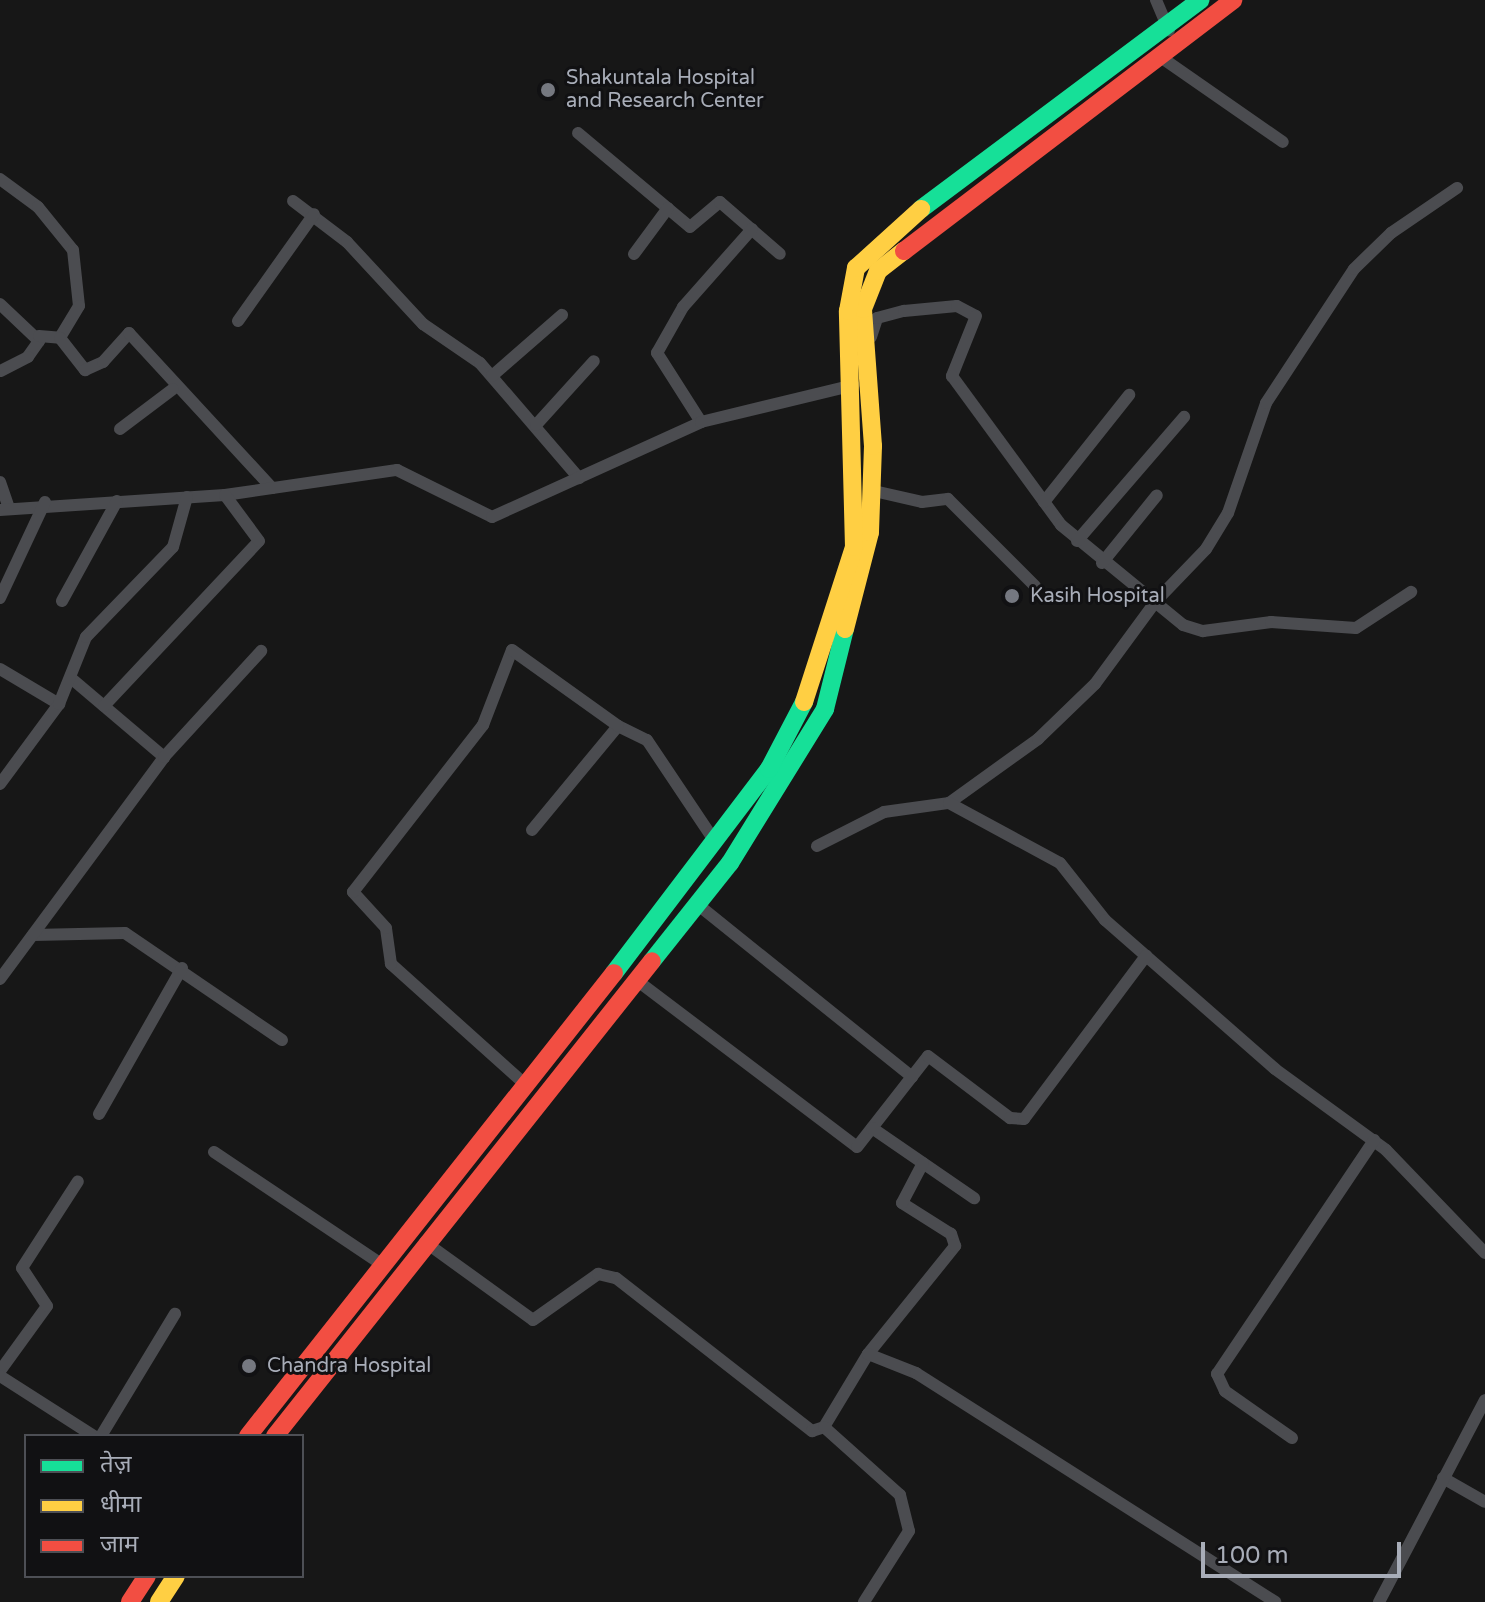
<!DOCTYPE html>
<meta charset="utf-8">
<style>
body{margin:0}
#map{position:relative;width:1485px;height:1602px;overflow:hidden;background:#171717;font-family:"Varela Round","Noto Sans Devanagari",sans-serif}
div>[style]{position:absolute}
.street>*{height:12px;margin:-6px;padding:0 6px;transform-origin:6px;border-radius:6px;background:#4b4c50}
.fast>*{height:18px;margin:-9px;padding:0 9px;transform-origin:9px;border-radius:9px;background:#16e098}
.slow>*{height:18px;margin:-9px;padding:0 9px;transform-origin:9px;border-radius:9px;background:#ffcf43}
.jam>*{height:18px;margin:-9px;padding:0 9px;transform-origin:9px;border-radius:9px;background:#f24e42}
.dots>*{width:22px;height:22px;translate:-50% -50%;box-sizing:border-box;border:4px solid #111113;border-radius:50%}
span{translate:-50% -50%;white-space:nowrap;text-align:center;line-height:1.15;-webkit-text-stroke:6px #111113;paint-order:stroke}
.poi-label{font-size:20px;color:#a8adb8}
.left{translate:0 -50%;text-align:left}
.legend{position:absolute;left:24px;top:1434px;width:280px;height:144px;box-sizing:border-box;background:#111113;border:2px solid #4d4f55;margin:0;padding:10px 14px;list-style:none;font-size:24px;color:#a8adb8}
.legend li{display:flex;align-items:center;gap:16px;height:40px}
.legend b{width:40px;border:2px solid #4d4f55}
.scale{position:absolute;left:1201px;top:1542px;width:200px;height:36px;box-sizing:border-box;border:4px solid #a8adb8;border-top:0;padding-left:10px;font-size:24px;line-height:28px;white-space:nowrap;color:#a8adb8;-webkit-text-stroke:6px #111113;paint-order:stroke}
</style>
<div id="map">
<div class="street">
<div style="left:1156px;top:0;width:33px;rotate:67deg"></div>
<div style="left:1162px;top:58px;width:147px;rotate:34.8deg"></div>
<div style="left:578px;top:133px;width:146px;rotate:40deg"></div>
<div style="left:690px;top:227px;width:39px;rotate:-40deg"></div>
<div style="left:720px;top:202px;width:79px;rotate:40.9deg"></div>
<div style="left:0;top:179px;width:47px;rotate:36.4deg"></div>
<div style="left:38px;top:207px;width:55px;rotate:50.9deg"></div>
<div style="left:73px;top:250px;width:56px;rotate:83.9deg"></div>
<div style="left:79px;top:306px;width:37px;rotate:121deg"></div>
<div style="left:293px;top:201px;width:68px;rotate:37.2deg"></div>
<div style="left:347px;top:242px;width:112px;rotate:47.2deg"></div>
<div style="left:423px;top:324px;width:69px;rotate:34.4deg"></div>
<div style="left:480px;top:363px;width:152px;rotate:49.3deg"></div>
<div style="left:634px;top:254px;width:57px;rotate:-53.5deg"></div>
<div style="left:0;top:304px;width:54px;rotate:43.5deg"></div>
<div style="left:39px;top:341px;width:19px;rotate:125deg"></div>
<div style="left:28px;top:357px;width:31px;rotate:153deg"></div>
<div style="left:238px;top:321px;width:131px;rotate:-54.6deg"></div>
<div style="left:39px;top:336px;width:21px;rotate:5deg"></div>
<div style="left:60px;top:338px;width:41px;rotate:52deg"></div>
<div style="left:85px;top:370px;width:20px;rotate:-24deg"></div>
<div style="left:103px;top:362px;width:39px;rotate:-48deg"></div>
<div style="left:129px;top:333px;width:211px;rotate:47.3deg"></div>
<div style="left:871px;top:337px;width:20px;rotate:-72deg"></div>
<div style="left:877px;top:318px;width:28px;rotate:-15deg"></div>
<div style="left:904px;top:311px;width:53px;rotate:-5.4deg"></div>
<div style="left:957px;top:306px;width:21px;rotate:28deg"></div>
<div style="left:976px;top:316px;width:65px;rotate:111.8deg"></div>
<div style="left:952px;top:376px;width:185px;rotate:53.8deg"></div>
<div style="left:1061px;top:525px;width:158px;rotate:39.3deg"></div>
<div style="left:1183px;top:625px;width:21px;rotate:17deg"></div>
<div style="left:1203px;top:631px;width:69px;rotate:-7.5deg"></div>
<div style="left:1271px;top:622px;width:85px;rotate:4deg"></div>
<div style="left:1356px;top:628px;width:66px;rotate:-33.2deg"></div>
<div style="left:492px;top:376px;width:93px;rotate:-41.1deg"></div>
<div style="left:701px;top:422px;width:82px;rotate:-122.5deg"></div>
<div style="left:657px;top:353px;width:53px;rotate:-60.5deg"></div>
<div style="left:683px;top:307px;width:104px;rotate:-48.5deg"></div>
<div style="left:536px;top:425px;width:86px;rotate:-47.8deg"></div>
<div style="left:120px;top:429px;width:66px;rotate:-37deg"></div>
<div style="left:0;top:482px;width:28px;rotate:71deg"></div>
<div style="left:874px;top:491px;width:49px;rotate:12.9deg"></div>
<div style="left:922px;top:502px;width:26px;rotate:-7deg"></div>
<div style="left:948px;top:499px;width:123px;rotate:45deg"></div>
<div style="left:1044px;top:502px;width:137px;rotate:-51.5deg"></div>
<div style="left:0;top:510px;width:225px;rotate:-3.8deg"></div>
<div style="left:225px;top:495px;width:174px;rotate:-8.3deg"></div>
<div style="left:397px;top:470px;width:106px;rotate:26.3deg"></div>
<div style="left:492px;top:517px;width:230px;rotate:-24.4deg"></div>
<div style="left:701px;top:422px;width:157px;rotate:-13.6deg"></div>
<div style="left:1077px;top:541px;width:164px;rotate:-49.2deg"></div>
<div style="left:1102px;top:563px;width:87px;rotate:-51deg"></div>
<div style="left:0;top:598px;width:106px;rotate:-64.9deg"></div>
<div style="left:62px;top:601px;width:114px;rotate:-61.2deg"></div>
<div style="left:0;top:669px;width:69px;rotate:30.7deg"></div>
<div style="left:72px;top:679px;width:121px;rotate:40.3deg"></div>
<div style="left:104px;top:706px;width:226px;rotate:-46.8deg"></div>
<div style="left:259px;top:541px;width:57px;rotate:-126.5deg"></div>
<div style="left:0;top:784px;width:99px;rotate:-53.6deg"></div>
<div style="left:59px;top:704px;width:72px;rotate:-68.1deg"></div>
<div style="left:86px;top:637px;width:125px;rotate:-46deg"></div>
<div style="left:173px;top:547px;width:52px;rotate:-74.4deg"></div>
<div style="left:949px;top:803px;width:110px;rotate:-35.7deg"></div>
<div style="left:1038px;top:739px;width:79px;rotate:-44deg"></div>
<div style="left:1095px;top:684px;width:103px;rotate:-53.7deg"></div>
<div style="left:1156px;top:601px;width:72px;rotate:-46.1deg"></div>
<div style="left:1206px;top:549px;width:42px;rotate:-58.6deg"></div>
<div style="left:1228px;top:513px;width:116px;rotate:-70.9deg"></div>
<div style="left:1266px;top:403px;width:160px;rotate:-56.7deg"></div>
<div style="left:1354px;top:269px;width:52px;rotate:-44.2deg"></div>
<div style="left:1391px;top:233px;width:80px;rotate:-34.3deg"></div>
<div style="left:532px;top:830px;width:135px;rotate:-50.4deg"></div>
<div style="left:618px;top:726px;width:32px;rotate:26deg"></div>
<div style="left:647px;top:740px;width:124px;rotate:56.2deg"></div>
<div style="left:817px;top:846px;width:75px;rotate:-26.9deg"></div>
<div style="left:884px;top:812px;width:66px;rotate:-7.9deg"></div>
<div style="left:949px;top:803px;width:126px;rotate:28.4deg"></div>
<div style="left:1060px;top:863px;width:73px;rotate:51.7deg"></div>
<div style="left:1105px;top:920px;width:226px;rotate:41.2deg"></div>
<div style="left:1275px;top:1069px;width:137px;rotate:36.1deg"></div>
<div style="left:1386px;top:1150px;width:143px;rotate:46.1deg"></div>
<div style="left:697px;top:904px;width:276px;rotate:38.8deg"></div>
<div style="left:33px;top:935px;width:92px;rotate:-1.2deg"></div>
<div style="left:125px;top:933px;width:190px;rotate:34.3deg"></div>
<div style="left:0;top:979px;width:276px;rotate:-53.5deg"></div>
<div style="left:164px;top:757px;width:144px;rotate:-47.5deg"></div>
<div style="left:639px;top:982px;width:273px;rotate:37.1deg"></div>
<div style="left:857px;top:1147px;width:115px;rotate:-52deg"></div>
<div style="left:928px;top:1056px;width:103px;rotate:37.1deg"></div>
<div style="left:1010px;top:1118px;width:14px;rotate:4deg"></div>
<div style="left:1024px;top:1119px;width:204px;rotate:-53.2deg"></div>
<div style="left:527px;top:1086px;width:183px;rotate:-138.1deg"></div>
<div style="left:391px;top:964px;width:36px;rotate:-98deg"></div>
<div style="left:386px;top:928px;width:49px;rotate:-132.5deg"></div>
<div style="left:353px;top:892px;width:212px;rotate:-52.1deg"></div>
<div style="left:483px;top:725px;width:80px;rotate:-68.9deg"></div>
<div style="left:512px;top:650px;width:130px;rotate:35.6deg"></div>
<div style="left:99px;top:1114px;width:168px;rotate:-60.4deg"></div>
<div style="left:872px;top:1128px;width:124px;rotate:34.5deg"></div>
<div style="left:214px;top:1152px;width:203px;rotate:33.8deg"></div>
<div style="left:425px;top:1242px;width:133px;rotate:35.8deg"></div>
<div style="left:533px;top:1320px;width:80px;rotate:-35.3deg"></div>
<div style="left:598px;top:1274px;width:18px;rotate:13deg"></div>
<div style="left:616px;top:1278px;width:249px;rotate:38deg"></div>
<div style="left:812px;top:1431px;width:13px;rotate:-18deg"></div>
<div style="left:824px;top:1427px;width:85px;rotate:-58.9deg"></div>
<div style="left:868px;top:1354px;width:139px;rotate:-51.1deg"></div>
<div style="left:955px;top:1246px;width:13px;rotate:-108deg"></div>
<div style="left:951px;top:1234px;width:58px;rotate:-147.7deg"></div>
<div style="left:902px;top:1203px;width:45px;rotate:-62.3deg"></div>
<div style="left:868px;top:1354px;width:52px;rotate:21.6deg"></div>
<div style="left:916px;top:1373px;width:426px;rotate:32.5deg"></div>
<div style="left:0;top:1371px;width:80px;rotate:-54.1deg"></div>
<div style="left:47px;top:1306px;width:45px;rotate:-123.3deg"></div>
<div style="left:22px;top:1268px;width:103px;rotate:-57.2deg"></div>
<div style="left:0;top:1376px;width:112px;rotate:32.6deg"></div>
<div style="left:824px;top:1427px;width:102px;rotate:41.8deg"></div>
<div style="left:900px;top:1495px;width:37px;rotate:76deg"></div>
<div style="left:909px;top:1531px;width:84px;rotate:122.4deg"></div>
<div style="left:101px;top:1436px;width:143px;rotate:-58.8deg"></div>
<div style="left:1292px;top:1438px;width:82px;rotate:-145deg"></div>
<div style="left:1225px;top:1391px;width:19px;rotate:-115deg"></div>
<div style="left:1217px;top:1374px;width:282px;rotate:-56.1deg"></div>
<div style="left:1443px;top:1478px;width:48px;rotate:29.7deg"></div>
<div style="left:1379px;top:1602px;width:228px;rotate:-62.3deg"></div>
</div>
<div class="fast">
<div style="left:921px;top:209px;width:349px;rotate:-36.8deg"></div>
<div style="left:652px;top:961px;width:125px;rotate:-51.5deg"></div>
<div style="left:730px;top:863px;width:181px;rotate:-58.3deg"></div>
<div style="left:825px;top:709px;width:82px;rotate:-76deg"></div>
<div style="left:614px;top:973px;width:256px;rotate:-52.8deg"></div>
<div style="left:769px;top:769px;width:76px;rotate:-62.4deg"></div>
</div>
<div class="slow">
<div style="left:845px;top:629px;width:100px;rotate:-75.5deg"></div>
<div style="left:870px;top:532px;width:86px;rotate:-88deg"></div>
<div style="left:873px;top:446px;width:137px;rotate:-94.2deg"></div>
<div style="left:863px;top:309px;width:41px;rotate:-68.5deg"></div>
<div style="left:878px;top:271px;width:33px;rotate:-38deg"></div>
<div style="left:804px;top:702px;width:163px;rotate:-72.1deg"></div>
<div style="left:854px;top:547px;width:236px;rotate:-91.5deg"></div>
<div style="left:848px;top:311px;width:44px;rotate:-79.5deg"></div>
<div style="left:856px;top:268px;width:88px;rotate:-42.2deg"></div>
<div style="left:159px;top:1602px;width:31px;rotate:-57deg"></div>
</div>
<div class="jam">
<div style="left:904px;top:251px;width:414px;rotate:-37.3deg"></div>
<div style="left:248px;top:1436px;width:590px;rotate:-51.67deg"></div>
<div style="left:275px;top:1436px;width:606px;rotate:-51.56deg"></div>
<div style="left:130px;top:1602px;width:31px;rotate:-57deg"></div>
</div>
<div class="dots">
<div style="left:548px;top:90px;background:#757880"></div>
<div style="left:1012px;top:596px;background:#757880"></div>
<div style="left:249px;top:1366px;background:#757880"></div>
</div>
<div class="poi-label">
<span class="left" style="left:566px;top:90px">Shakuntala Hospital<br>and Research Center</span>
<span class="left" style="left:1030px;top:596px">Kasih Hospital</span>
<span class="left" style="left:267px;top:1366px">Chandra Hospital</span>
</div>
<ul class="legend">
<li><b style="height:10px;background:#16e098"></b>तेज़</li>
<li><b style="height:10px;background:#ffcf43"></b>धीमा</li>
<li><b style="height:10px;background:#f24e42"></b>जाम</li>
</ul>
<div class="scale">100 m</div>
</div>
